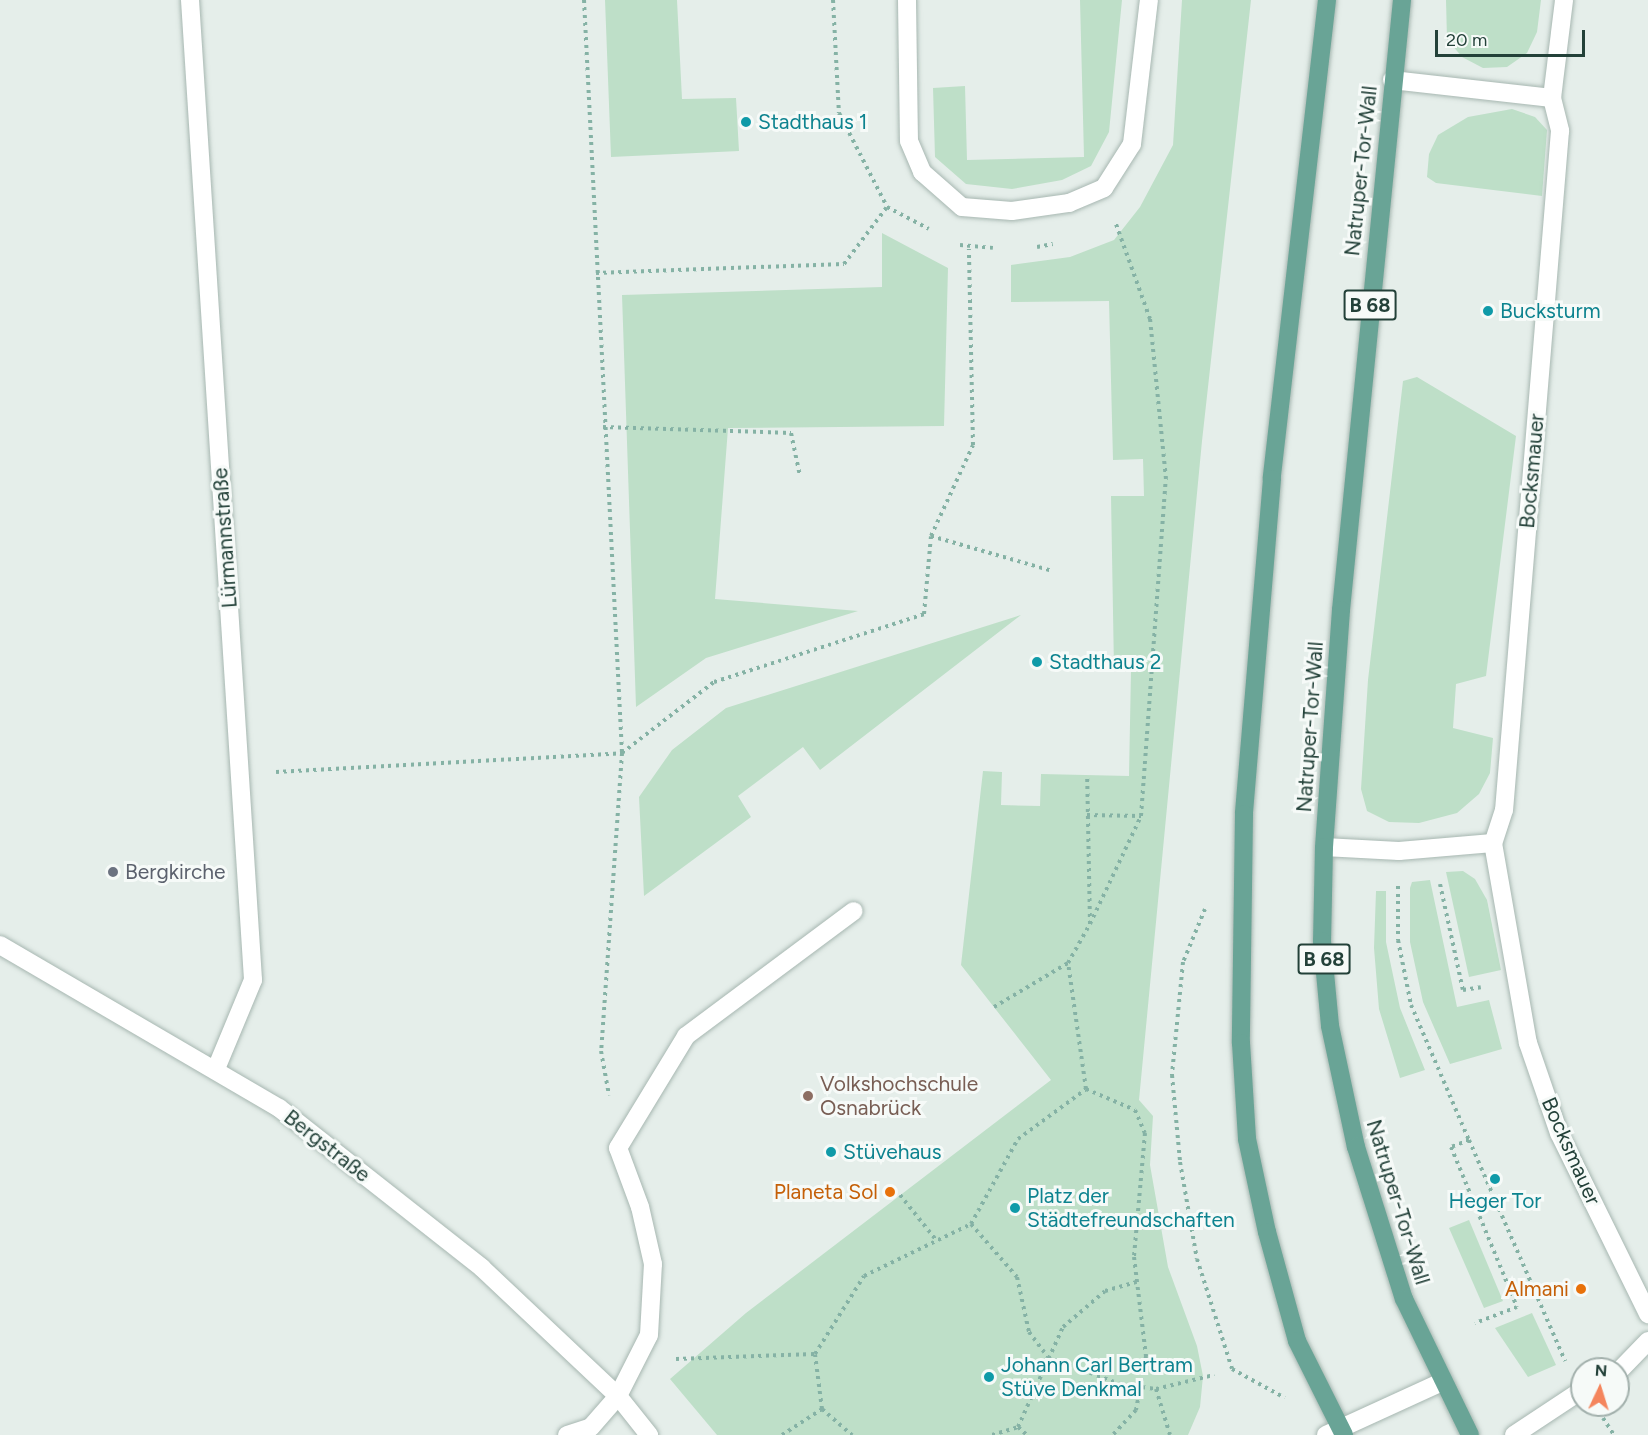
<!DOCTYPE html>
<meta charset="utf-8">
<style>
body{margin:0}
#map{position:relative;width:1648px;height:1435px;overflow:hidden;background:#e5eeea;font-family:Figtree,sans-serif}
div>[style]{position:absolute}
.green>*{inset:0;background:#bedfc8}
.path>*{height:4px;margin-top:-2px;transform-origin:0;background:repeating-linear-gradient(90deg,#85b2a5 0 3px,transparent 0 7.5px)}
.roads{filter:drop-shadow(0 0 2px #a7b7b1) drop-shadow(0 0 2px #a7b7b1)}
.service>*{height:18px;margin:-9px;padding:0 9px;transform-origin:9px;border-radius:9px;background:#fff}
.pedestrian>*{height:18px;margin:-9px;padding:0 9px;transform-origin:9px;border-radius:9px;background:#fff}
.minor>*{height:18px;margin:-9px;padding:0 9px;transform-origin:9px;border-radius:9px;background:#fff}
.tertiary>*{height:18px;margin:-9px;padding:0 9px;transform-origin:9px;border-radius:9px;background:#fff}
.primary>*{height:18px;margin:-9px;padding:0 9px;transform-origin:9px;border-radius:9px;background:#69a496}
.dots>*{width:16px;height:16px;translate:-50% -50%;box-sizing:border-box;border:3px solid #f6faf8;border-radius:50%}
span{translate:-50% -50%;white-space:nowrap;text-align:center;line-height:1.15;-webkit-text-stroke:6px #f6faf8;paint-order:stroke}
.shield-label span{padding:2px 4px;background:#f6faf8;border:2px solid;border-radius:4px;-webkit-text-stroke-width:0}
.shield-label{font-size:20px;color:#234139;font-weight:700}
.culture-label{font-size:21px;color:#0d838f}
.left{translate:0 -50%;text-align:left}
.street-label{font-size:21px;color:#234139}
.worship-label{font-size:21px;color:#5b616d}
.education-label{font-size:21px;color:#785e54}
.food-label{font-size:21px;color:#c56008}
.right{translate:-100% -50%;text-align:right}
.north{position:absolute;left:1570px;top:1357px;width:60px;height:60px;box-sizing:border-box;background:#f6faf8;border:2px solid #a2b0ac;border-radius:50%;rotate:4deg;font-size:16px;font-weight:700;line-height:24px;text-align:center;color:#234139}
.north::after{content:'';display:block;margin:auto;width:21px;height:27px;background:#f4855d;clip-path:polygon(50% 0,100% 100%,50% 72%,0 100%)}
.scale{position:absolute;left:1435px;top:30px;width:150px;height:27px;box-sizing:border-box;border:3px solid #234139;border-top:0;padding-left:8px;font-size:18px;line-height:21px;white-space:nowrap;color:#234139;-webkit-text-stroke:4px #f6faf8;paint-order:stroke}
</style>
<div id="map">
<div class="green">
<div style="clip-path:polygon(605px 0,677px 0,682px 99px,736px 98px,739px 151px,611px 157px)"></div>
<div style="clip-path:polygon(1080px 0,1122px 0,1109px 132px,1091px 166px,1062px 180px,1012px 189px,966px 184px,935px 157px,933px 88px,965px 86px,967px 160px,1084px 157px)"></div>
<div style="clip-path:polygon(1182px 0,1251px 0,1202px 441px,1139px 1100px,1153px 1116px,1150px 1165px,1168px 1267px,1197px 1346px,1203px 1376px,1200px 1407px,1188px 1435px,717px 1435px,670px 1379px,746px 1313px,1051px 1080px,961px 965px,983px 771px,1002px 772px,1001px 805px,1040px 806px,1041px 774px,1129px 776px,1131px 671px,1114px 670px,1111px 496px,1144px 496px,1143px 459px,1113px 460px,1109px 301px,1011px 302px,1011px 265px,1070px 257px,1114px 240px,1140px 207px,1173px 145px)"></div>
<div style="clip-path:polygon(1446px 0,1541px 0,1537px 32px,1527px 53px,1507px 67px,1483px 68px,1462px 57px,1447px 39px)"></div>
<div style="clip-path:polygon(1512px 109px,1535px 117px,1547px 130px,1542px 196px,1436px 183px,1427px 177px,1429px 154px,1438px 135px,1468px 117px)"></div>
<div style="clip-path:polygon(882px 233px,948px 268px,944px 426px,728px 428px,715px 599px,858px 611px,706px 658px,636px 707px,622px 295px,882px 287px)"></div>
<div style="clip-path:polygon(1417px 377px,1516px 436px,1486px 676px,1456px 684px,1453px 728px,1493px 738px,1490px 773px,1479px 794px,1457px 813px,1419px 823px,1389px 822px,1367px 811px,1361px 789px,1368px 680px,1403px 381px)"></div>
<div style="clip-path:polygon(1021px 615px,820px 770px,803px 747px,738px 796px,751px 817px,644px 896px,639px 797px,672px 750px,726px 708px)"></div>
<div style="clip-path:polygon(1463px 871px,1475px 879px,1487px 900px,1501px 970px,1469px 977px,1446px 872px)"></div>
<div style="clip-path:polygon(1430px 880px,1457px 1007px,1489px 1000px,1502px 1049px,1450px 1064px,1423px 1002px,1410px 942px,1410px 888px,1412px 882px)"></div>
<div style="clip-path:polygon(1376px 891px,1386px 891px,1386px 942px,1400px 1008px,1425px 1070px,1400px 1078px,1379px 1009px,1374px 948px)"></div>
<div style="clip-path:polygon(1469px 1220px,1503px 1301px,1484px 1308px,1449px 1228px)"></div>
<div style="clip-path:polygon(1532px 1313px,1556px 1365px,1528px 1377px,1495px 1328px)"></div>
</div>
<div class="path">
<div style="left:584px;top:0;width:754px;rotate:87.11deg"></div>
<div style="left:622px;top:753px;width:299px;rotate:94deg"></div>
<div style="left:601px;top:1051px;width:45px;rotate:79.7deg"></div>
<div style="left:833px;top:0;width:113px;rotate:87deg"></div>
<div style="left:839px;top:113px;width:106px;rotate:62.9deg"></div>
<div style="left:887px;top:207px;width:47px;rotate:27.6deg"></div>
<div style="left:960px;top:245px;width:33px;rotate:5deg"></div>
<div style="left:1037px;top:247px;width:16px;rotate:-11deg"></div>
<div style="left:596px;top:273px;width:248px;rotate:-2.1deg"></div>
<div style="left:844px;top:264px;width:71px;rotate:-53deg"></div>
<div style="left:603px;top:427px;width:188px;rotate:1.8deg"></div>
<div style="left:791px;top:433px;width:44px;rotate:78.2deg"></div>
<div style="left:931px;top:536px;width:126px;rotate:16.1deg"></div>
<div style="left:276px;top:772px;width:347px;rotate:-3.1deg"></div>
<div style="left:622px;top:753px;width:116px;rotate:-37.7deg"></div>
<div style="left:714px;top:682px;width:221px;rotate:-17.9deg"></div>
<div style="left:924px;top:614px;width:78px;rotate:-84.9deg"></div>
<div style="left:931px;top:536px;width:100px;rotate:-65.2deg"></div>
<div style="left:973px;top:445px;width:196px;rotate:-91.2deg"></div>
<div style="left:1087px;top:815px;width:54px;rotate:1.1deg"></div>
<div style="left:1141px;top:816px;width:338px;rotate:-85.8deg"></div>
<div style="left:1166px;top:479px;width:161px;rotate:-95.7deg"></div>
<div style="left:1150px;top:319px;width:104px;rotate:-109.7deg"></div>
<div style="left:1440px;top:884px;width:108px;rotate:77.8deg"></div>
<div style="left:1463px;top:990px;width:18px;rotate:-9deg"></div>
<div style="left:1398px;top:886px;width:54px;rotate:90deg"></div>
<div style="left:1398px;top:940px;width:66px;rotate:78.7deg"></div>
<div style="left:1411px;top:1005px;width:147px;rotate:66.8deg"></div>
<div style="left:1469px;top:1140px;width:19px;rotate:159deg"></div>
<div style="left:1451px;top:1147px;width:173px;rotate:67.6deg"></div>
<div style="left:1517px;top:1307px;width:45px;rotate:159.1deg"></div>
<div style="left:1205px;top:909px;width:57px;rotate:112.5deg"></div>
<div style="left:1183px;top:962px;width:114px;rotate:95.6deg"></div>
<div style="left:1172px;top:1075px;width:87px;rotate:84.7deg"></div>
<div style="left:1180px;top:1162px;width:98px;rotate:80.1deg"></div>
<div style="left:1197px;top:1259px;width:115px;rotate:72.3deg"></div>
<div style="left:1232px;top:1369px;width:60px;rotate:28.7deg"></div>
<div style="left:1090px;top:924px;width:119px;rotate:-64.7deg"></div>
<div style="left:994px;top:1007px;width:86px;rotate:-30.7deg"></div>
<div style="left:1086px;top:1089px;width:53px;rotate:23.2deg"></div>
<div style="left:1135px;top:1110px;width:25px;rotate:67deg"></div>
<div style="left:1145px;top:1133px;width:124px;rotate:95.1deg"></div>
<div style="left:1134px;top:1257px;width:100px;rotate:83.1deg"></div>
<div style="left:1146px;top:1356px;width:55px;rotate:100.5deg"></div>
<div style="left:1136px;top:1410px;width:34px;rotate:133deg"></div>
<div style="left:1086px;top:1089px;width:127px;rotate:-98.1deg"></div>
<div style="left:1068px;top:963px;width:45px;rotate:-60.6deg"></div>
<div style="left:1090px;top:924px;width:150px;rotate:-91.1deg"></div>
<div style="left:1469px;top:1140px;width:241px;rotate:66.5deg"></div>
<div style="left:900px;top:1195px;width:59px;rotate:51.2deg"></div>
<div style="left:971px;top:1224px;width:70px;rotate:49deg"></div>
<div style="left:1017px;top:1277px;width:56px;rotate:77.7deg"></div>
<div style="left:1029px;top:1332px;width:31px;rotate:53deg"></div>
<div style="left:1048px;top:1357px;width:77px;rotate:20.6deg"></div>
<div style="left:1120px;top:1384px;width:36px;rotate:8deg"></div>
<div style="left:1156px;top:1389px;width:60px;rotate:-13.6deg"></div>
<div style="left:676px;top:1359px;width:139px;rotate:-2.1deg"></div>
<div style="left:1156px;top:1389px;width:48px;rotate:73.1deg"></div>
<div style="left:822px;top:1409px;width:40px;rotate:41deg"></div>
<div style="left:1603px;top:1418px;width:20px;rotate:57deg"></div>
<div style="left:1018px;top:1427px;width:12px;rotate:42deg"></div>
<div style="left:782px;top:1435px;width:48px;rotate:-33deg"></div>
<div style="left:822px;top:1409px;width:55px;rotate:-97.3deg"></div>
<div style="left:815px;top:1354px;width:92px;rotate:-57.9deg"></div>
<div style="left:864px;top:1276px;width:119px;rotate:-25.9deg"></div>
<div style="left:971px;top:1224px;width:97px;rotate:-61.1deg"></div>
<div style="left:1018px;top:1139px;width:84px;rotate:-36.3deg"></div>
<div style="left:992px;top:1435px;width:27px;rotate:-17deg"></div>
<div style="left:1018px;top:1427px;width:110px;rotate:-65.8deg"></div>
<div style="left:1063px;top:1327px;width:55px;rotate:-40.6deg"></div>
<div style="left:1105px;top:1291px;width:33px;rotate:-16deg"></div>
</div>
<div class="roads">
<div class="service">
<div style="left:907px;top:0;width:141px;rotate:89.2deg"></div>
<div style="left:909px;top:141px;width:34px;rotate:67deg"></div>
<div style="left:922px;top:172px;width:53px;rotate:41.2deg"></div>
<div style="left:962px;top:207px;width:50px;rotate:4.6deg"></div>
<div style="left:1012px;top:211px;width:58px;rotate:-8deg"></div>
<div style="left:1069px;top:203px;width:38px;rotate:-23deg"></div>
<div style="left:1104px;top:188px;width:52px;rotate:-57.5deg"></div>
<div style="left:1132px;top:144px;width:145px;rotate:-83.3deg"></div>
<div style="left:618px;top:1396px;width:68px;rotate:-63.1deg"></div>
<div style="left:649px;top:1335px;width:71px;rotate:-86.8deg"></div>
<div style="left:653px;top:1264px;width:58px;rotate:-102.8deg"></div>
<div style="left:640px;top:1207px;width:63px;rotate:-110.4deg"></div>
<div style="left:618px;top:1148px;width:131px;rotate:-58.7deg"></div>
<div style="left:686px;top:1036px;width:209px;rotate:-36.7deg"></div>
</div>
<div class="pedestrian">
<div style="left:1552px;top:98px;width:34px;rotate:76deg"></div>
<div style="left:1560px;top:131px;width:681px;rotate:94.71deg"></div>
<div style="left:1504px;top:810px;width:35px;rotate:108deg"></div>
<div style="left:1493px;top:843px;width:203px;rotate:80.1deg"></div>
<div style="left:1528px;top:1043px;width:95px;rotate:71deg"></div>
<div style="left:1559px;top:1133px;width:202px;rotate:63.8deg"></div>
<div style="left:1324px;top:847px;width:75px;rotate:3.1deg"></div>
<div style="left:1399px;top:851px;width:94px;rotate:-4.9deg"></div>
<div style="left:1621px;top:1369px;width:39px;rotate:-46deg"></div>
<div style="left:1514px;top:1435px;width:82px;rotate:-33.5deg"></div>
</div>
<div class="minor">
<div style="left:190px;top:0;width:982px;rotate:86.32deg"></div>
<div style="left:253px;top:980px;width:96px;rotate:112.6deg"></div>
<div style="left:1392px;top:80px;width:161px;rotate:6.4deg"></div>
<div style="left:1552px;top:98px;width:99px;rotate:-83deg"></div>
<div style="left:0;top:945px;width:323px;rotate:30.3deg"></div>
<div style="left:279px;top:1108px;width:258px;rotate:38.2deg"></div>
<div style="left:482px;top:1268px;width:187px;rotate:43.3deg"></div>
<div style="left:618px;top:1396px;width:50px;rotate:51.5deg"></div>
<div style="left:567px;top:1435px;width:25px;rotate:-18deg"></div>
<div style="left:591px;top:1427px;width:41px;rotate:-48.9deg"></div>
</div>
<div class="tertiary">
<div style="left:1326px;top:1435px;width:128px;rotate:-24.6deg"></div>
</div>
<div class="primary">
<div style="left:1327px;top:0;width:482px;rotate:96.6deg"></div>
<div style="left:1272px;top:479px;width:336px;rotate:94.8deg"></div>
<div style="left:1244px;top:814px;width:229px;rotate:90.8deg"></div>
<div style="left:1241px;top:1043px;width:96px;rotate:86.4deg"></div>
<div style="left:1247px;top:1139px;width:95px;rotate:77.9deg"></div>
<div style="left:1267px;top:1232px;width:113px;rotate:74.6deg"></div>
<div style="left:1297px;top:1341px;width:105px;rotate:63.4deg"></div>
<div style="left:1402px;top:0;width:613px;rotate:95.71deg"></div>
<div style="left:1341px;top:610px;width:238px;rotate:94.1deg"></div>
<div style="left:1324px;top:847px;width:94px;rotate:91.2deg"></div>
<div style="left:1322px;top:941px;width:85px;rotate:84.6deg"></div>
<div style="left:1330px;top:1026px;width:124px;rotate:77.9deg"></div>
<div style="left:1356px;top:1147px;width:159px;rotate:72.5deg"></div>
<div style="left:1404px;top:1299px;width:151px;rotate:64.1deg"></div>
</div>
</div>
<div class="dots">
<div style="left:746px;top:122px;background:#0f9aa8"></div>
<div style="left:1488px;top:311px;background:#0f9aa8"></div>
<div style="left:1037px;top:662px;background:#0f9aa8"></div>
<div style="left:113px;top:872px;background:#6b7280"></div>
<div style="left:808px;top:1096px;background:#8d6e63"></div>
<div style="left:831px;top:1152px;background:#0f9aa8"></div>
<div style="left:1495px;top:1179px;background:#0f9aa8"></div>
<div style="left:890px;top:1192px;background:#e8710a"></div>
<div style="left:1015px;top:1208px;background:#0f9aa8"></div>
<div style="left:1581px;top:1289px;background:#e8710a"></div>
<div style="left:989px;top:1377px;background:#0f9aa8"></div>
</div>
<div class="shield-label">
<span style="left:1370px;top:305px">B 68</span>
<span style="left:1324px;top:959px">B 68</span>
</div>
<div class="culture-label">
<span class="left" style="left:758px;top:122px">Stadthaus 1</span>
<span class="left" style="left:1500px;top:311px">Bucksturm</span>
<span class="left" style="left:1049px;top:662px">Stadthaus 2</span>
<span class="left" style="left:843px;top:1152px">Stüvehaus</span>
<span class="left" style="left:1027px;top:1208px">Platz der<br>Städtefreundschaften</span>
<span style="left:1495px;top:1201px">Heger Tor</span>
<span class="left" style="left:1001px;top:1377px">Johann Carl Bertram<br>Stüve Denkmal</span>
</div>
<div class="street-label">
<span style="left:1361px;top:171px;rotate:-84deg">Natruper-Tor-Wall</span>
<span style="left:1532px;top:471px;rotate:-85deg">Bocksmauer</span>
<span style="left:225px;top:538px;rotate:-94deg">Lürmannstraße</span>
<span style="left:1310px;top:727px;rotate:-86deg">Natruper-Tor-Wall</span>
<span style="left:327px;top:1146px;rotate:38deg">Bergstraße</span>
<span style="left:1571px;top:1151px;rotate:66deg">Bocksmauer</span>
<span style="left:1398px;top:1202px;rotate:73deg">Natruper-Tor-Wall</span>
</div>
<div class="worship-label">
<span class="left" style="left:125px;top:872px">Bergkirche</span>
</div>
<div class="education-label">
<span class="left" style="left:820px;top:1096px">Volkshochschule<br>Osnabrück</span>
</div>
<div class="food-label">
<span class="right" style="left:878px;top:1192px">Planeta Sol</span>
<span class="right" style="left:1569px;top:1289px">Almani</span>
</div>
<div class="north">N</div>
<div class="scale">20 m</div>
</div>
